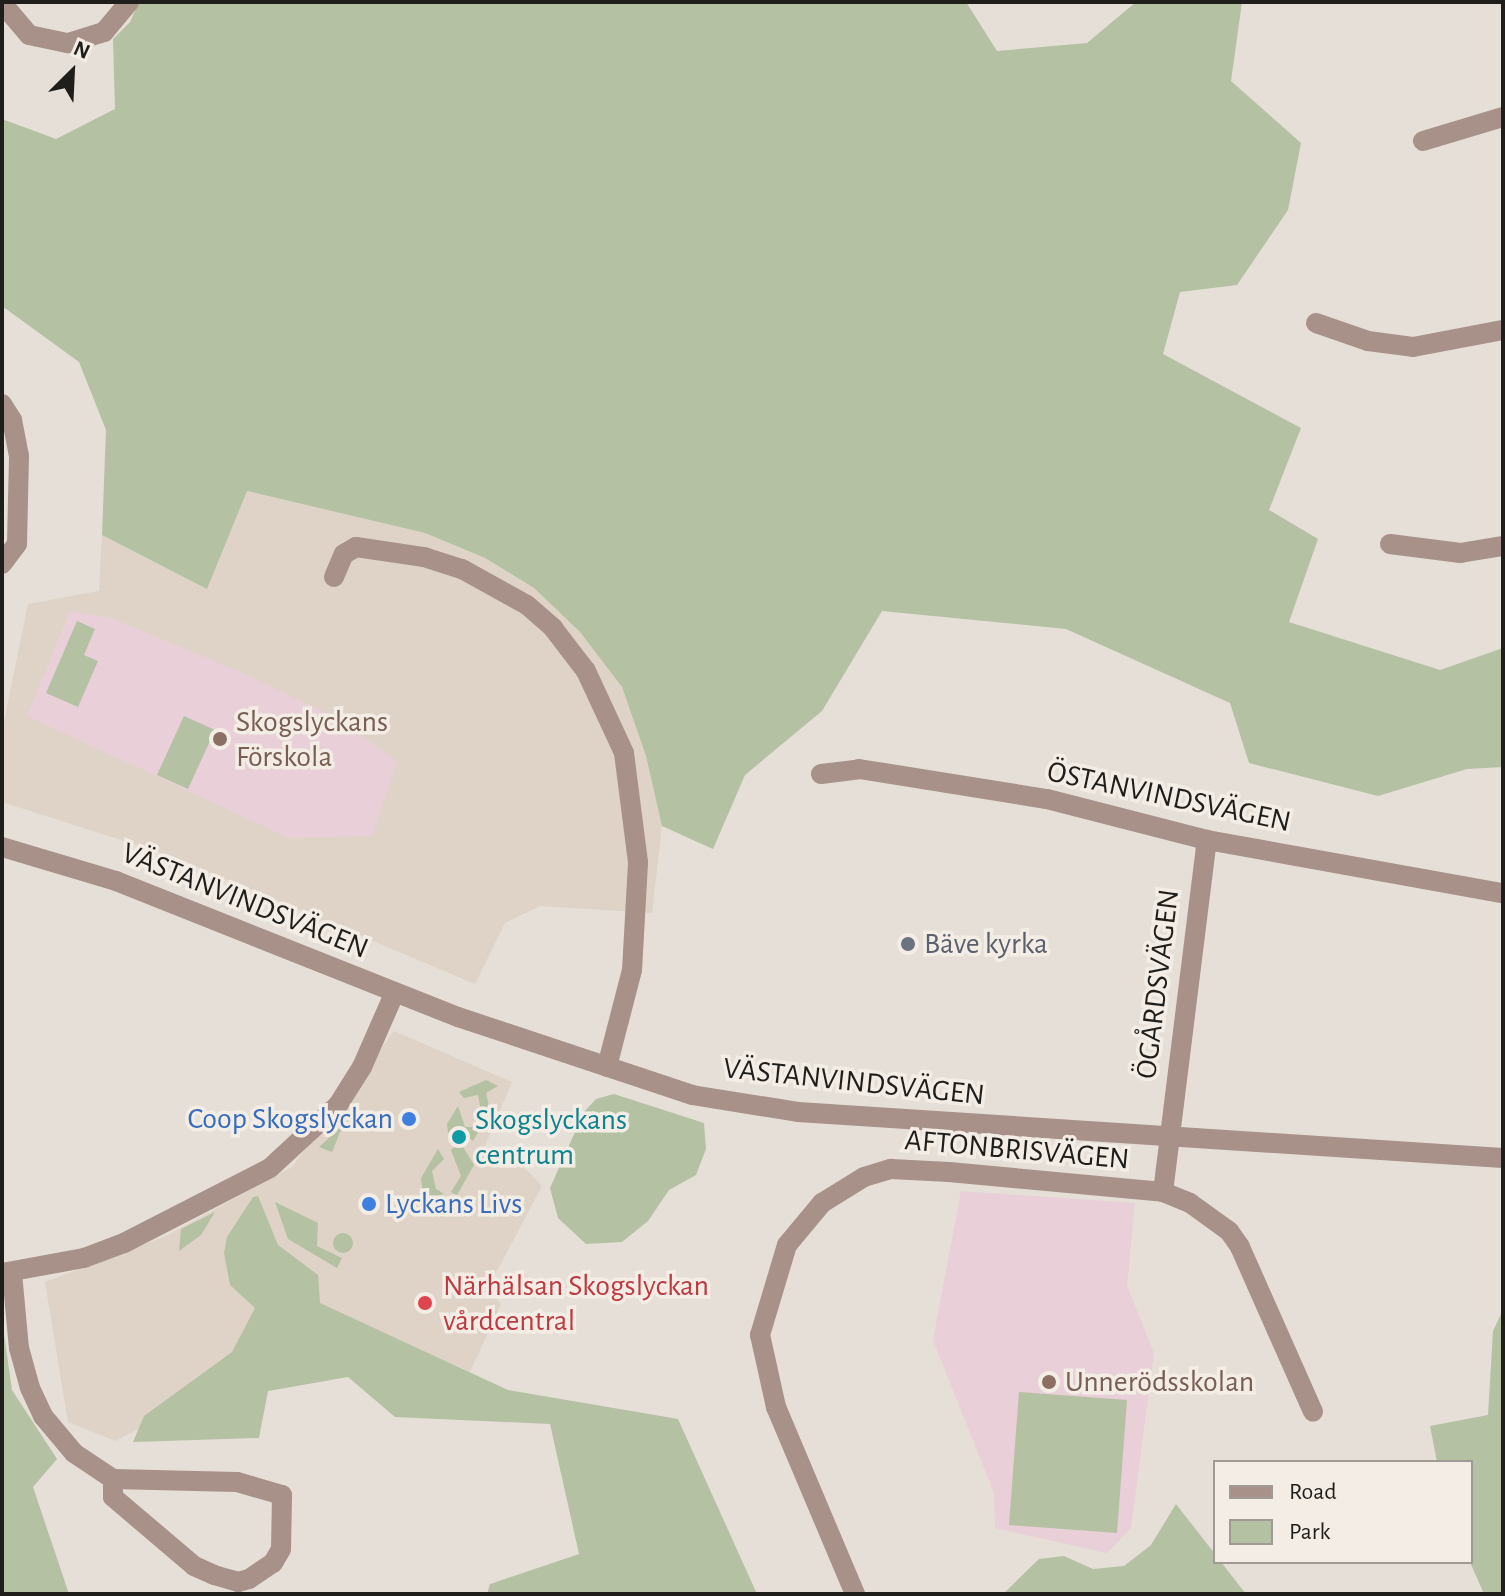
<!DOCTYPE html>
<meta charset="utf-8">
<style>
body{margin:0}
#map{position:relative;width:1505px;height:1596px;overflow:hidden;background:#e5dfd7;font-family:"Alegreya Sans",sans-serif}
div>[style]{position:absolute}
.built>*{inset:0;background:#ded3c6}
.education>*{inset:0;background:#e8cfd8}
.green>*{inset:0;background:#b4c1a2}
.round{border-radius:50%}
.minor>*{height:20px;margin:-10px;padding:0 10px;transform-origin:10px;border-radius:10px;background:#a89189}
.dots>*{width:22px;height:22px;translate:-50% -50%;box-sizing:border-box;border:4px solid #f3ede5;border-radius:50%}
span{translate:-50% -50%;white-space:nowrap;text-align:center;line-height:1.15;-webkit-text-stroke:7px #f3ede5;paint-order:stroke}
.education-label{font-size:30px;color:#785e54}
.left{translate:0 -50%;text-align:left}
.street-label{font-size:30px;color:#201e1b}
.worship-label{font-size:30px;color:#5b616d}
.shop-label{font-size:30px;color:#366cbe}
.right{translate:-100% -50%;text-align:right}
.culture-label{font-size:30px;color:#0d838f}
.health-label{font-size:30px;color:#be3a42}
.frame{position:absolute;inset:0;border:4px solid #201e1b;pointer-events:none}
.legend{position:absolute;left:1213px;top:1460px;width:260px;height:104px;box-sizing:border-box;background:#f3ede5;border:2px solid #9f9a94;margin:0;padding:10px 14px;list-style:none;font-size:24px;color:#201e1b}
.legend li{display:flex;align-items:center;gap:16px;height:40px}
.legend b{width:40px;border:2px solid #9f9a94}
.north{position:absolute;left:32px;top:32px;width:80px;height:80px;-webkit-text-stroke:6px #f3ede5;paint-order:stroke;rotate:24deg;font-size:22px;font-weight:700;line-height:32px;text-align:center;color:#201e1b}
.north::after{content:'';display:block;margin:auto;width:28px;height:36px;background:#201e1b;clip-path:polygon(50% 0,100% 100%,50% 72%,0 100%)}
</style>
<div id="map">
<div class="built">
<div style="clip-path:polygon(246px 491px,425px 533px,485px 558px,534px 588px,580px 632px,622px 687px,646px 756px,662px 826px,652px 913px,540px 906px,505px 923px,475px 984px,171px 856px,2px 802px,2px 731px,28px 604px,99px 591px,102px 535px,207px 589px)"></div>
<div style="clip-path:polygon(394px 1031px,512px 1082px,484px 1148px,522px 1165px,542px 1186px,488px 1288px,501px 1304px,470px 1372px,371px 1327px,247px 1374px,115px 1441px,68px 1422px,45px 1282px,166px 1236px,292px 1167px)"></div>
</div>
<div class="education">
<div style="clip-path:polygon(70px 611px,114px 619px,250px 676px,335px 717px,397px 761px,372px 836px,289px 838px,27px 716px)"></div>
<div style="clip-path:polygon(961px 1191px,1135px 1203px,1127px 1286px,1154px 1353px,1131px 1528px,1107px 1553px,995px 1528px,994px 1493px,933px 1340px)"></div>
</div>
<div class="green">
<div style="clip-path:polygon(139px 2px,966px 2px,997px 51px,1087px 43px,1136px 2px,1242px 2px,1231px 81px,1301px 143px,1288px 210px,1237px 285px,1180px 292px,1163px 354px,1301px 428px,1269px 510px,1318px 539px,1289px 622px,1440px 670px,1503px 648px,1503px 767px,1467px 769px,1378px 796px,1249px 763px,1230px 703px,1066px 629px,882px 611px,822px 711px,745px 775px,713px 849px,662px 826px,646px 756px,622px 687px,580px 632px,534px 588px,485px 558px,425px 533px,247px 491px,207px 589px,102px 535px,106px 430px,79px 362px,2px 306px,2px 119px,56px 139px,115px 109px,113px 39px,130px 22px)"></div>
<div style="clip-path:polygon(77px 621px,95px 629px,84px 655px,98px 661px,78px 707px,46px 693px)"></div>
<div style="clip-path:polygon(184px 716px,215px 730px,188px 789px,157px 775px)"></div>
<div style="clip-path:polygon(486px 1080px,498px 1086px,486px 1093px,489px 1106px,482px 1115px,478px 1095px,464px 1098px,459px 1092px)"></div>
<div style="clip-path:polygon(614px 1094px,704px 1123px,706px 1149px,696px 1175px,669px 1190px,648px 1221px,622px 1242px,586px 1244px,558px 1218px,550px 1188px,584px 1112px,596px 1099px)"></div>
<div style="clip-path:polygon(458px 1106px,465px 1127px,481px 1127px,473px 1141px,465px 1134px,448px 1133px,447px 1124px)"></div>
<div style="clip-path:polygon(343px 1125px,332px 1152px,319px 1147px)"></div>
<div style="clip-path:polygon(460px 1142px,474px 1165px,457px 1195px,451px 1192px,461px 1176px,451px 1150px)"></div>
<div style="clip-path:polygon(438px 1149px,444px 1159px,432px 1171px,436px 1189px,443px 1193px,438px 1202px,423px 1193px,421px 1178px)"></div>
<div style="clip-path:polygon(258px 1196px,278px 1245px,318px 1275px,320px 1303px,508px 1390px,678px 1419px,757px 1594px,487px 1594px,490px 1584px,579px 1554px,550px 1424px,395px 1417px,348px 1377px,268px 1391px,259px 1438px,133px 1442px,144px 1416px,232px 1352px,255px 1308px,230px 1285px,224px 1253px,227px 1237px,253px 1197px)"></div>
<div style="clip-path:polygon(275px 1202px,318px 1223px,317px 1246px,342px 1258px,337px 1268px,288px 1239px)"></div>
<div style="clip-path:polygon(215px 1212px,201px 1235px,179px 1251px,181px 1229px)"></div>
<div class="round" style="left:333px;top:1233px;width:20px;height:20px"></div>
<div style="clip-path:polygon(1503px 1310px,1503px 1594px,1484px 1594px,1470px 1562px,1471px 1462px,1437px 1462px,1430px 1426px,1488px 1415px,1493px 1331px)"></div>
<div style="clip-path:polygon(2px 1320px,12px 1390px,57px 1459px,33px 1487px,69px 1594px,2px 1594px)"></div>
<div style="clip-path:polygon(1019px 1392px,1127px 1400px,1117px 1533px,1009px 1525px)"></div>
<div style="clip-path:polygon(1176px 1504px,1215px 1554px,1215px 1562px,1221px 1562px,1246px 1594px,1003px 1594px,1039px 1559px,1064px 1556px,1093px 1569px,1124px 1566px,1151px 1545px)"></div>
</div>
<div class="minor">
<div style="left:2px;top:3px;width:42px;rotate:49.8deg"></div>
<div style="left:29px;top:35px;width:40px;rotate:12deg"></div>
<div style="left:68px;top:43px;width:38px;rotate:-17deg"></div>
<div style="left:104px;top:32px;width:39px;rotate:-50deg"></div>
<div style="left:1423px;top:141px;width:84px;rotate:-16.7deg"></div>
<div style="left:1316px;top:323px;width:55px;rotate:19.1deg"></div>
<div style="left:1368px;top:341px;width:45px;rotate:7.6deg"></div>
<div style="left:1413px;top:347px;width:92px;rotate:-10.7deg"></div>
<div style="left:2px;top:404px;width:19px;rotate:58deg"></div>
<div style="left:12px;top:420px;width:37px;rotate:79deg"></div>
<div style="left:19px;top:456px;width:88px;rotate:91.3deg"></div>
<div style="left:17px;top:544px;width:25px;rotate:127deg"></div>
<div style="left:1390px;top:544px;width:71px;rotate:7.3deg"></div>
<div style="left:1460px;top:553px;width:44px;rotate:-9.2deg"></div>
<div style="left:334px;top:577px;width:25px;rotate:-67deg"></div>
<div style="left:344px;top:554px;width:14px;rotate:-30deg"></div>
<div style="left:356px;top:547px;width:69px;rotate:8.4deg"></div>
<div style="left:424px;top:557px;width:40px;rotate:18deg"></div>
<div style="left:462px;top:569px;width:74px;rotate:29deg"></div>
<div style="left:527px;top:605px;width:35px;rotate:41deg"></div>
<div style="left:553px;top:628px;width:54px;rotate:52.5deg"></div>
<div style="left:586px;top:671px;width:90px;rotate:65.1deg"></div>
<div style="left:624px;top:753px;width:111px;rotate:82.7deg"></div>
<div style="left:638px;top:863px;width:107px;rotate:93.2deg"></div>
<div style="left:632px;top:970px;width:100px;rotate:104.5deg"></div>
<div style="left:821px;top:774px;width:38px;rotate:-7deg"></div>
<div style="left:859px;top:769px;width:190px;rotate:9.1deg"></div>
<div style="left:1047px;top:799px;width:165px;rotate:14.4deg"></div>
<div style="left:1207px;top:840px;width:301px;rotate:10.2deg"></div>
<div style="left:2px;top:847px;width:119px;rotate:16.6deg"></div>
<div style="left:116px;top:881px;width:368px;rotate:21.7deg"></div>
<div style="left:458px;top:1017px;width:247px;rotate:18.4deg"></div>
<div style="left:692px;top:1095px;width:107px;rotate:9.1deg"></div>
<div style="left:798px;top:1112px;width:706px;rotate:3.73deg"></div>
<div style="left:1163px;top:1192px;width:355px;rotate:-82.9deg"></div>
<div style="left:2px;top:1273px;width:83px;rotate:-10.4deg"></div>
<div style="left:84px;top:1258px;width:43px;rotate:-20.6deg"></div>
<div style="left:124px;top:1243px;width:164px;rotate:-27.2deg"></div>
<div style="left:270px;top:1168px;width:93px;rotate:-42.8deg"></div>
<div style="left:338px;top:1105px;width:45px;rotate:-57.7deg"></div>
<div style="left:362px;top:1067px;width:80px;rotate:-66.3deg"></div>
<div style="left:12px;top:1273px;width:75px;rotate:84.7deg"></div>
<div style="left:19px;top:1348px;width:41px;rotate:74.6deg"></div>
<div style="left:30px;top:1388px;width:31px;rotate:65deg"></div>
<div style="left:43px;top:1416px;width:48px;rotate:50deg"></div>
<div style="left:74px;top:1453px;width:47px;rotate:33.7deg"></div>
<div style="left:113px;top:1479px;width:18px;rotate:90deg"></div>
<div style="left:113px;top:1497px;width:106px;rotate:40.4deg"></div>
<div style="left:194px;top:1566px;width:22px;rotate:24deg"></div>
<div style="left:214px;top:1575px;width:25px;rotate:16deg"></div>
<div style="left:238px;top:1582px;width:11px;rotate:-15deg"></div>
<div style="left:249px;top:1579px;width:29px;rotate:-34deg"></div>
<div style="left:273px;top:1563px;width:16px;rotate:-60deg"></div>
<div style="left:281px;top:1549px;width:54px;rotate:-88.9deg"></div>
<div style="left:282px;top:1495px;width:47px;rotate:-163.9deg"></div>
<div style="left:237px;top:1482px;width:124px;rotate:-178.6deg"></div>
<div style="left:855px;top:1594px;width:203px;rotate:-112.9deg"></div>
<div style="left:776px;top:1407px;width:74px;rotate:-102.5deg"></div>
<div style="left:760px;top:1335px;width:94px;rotate:-73.3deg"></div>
<div style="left:787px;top:1245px;width:55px;rotate:-50.2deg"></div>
<div style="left:822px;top:1203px;width:49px;rotate:-31.8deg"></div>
<div style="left:864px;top:1177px;width:28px;rotate:-17deg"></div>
<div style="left:891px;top:1169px;width:58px;rotate:3deg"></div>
<div style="left:949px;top:1172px;width:215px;rotate:5.3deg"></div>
<div style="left:1163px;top:1192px;width:29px;rotate:22deg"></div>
<div style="left:1190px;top:1203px;width:48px;rotate:35.7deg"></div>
<div style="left:1229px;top:1231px;width:19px;rotate:55deg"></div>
<div style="left:1240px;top:1247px;width:180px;rotate:66.1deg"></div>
</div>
<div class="dots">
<div style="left:220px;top:739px;background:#8d6e63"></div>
<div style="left:908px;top:944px;background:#6b7280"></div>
<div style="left:409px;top:1119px;background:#3f7fe0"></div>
<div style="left:459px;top:1137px;background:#0f9aa8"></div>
<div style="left:369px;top:1204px;background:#3f7fe0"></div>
<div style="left:425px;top:1303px;background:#e0444e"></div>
<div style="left:1049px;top:1382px;background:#8d6e63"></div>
</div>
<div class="education-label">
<span class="left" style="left:236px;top:739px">Skogslyckans<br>Förskola</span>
<span class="left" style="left:1065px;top:1382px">Unnerödsskolan</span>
</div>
<div class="street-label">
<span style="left:1169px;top:797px;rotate:12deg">ÖSTANVINDSVÄGEN</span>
<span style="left:245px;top:901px;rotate:22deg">VÄSTANVINDSVÄGEN</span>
<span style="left:1158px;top:984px;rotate:-83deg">ÖGÅRDSVÄGEN</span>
<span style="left:854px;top:1082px;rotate:6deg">VÄSTANVINDSVÄGEN</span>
<span style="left:1017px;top:1150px;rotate:5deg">AFTONBRISVÄGEN</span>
</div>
<div class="worship-label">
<span class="left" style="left:924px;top:944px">Bäve kyrka</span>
</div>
<div class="shop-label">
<span class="right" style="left:393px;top:1119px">Coop Skogslyckan</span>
<span class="left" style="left:385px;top:1204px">Lyckans Livs</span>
</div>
<div class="culture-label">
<span class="left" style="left:475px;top:1137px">Skogslyckans<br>centrum</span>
</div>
<div class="health-label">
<span class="left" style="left:443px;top:1303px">Närhälsan Skogslyckan<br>vårdcentral</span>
</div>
<div class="frame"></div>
<ul class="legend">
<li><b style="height:10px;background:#a89189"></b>Road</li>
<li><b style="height:22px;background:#b4c1a2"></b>Park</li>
</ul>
<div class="north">N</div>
</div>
